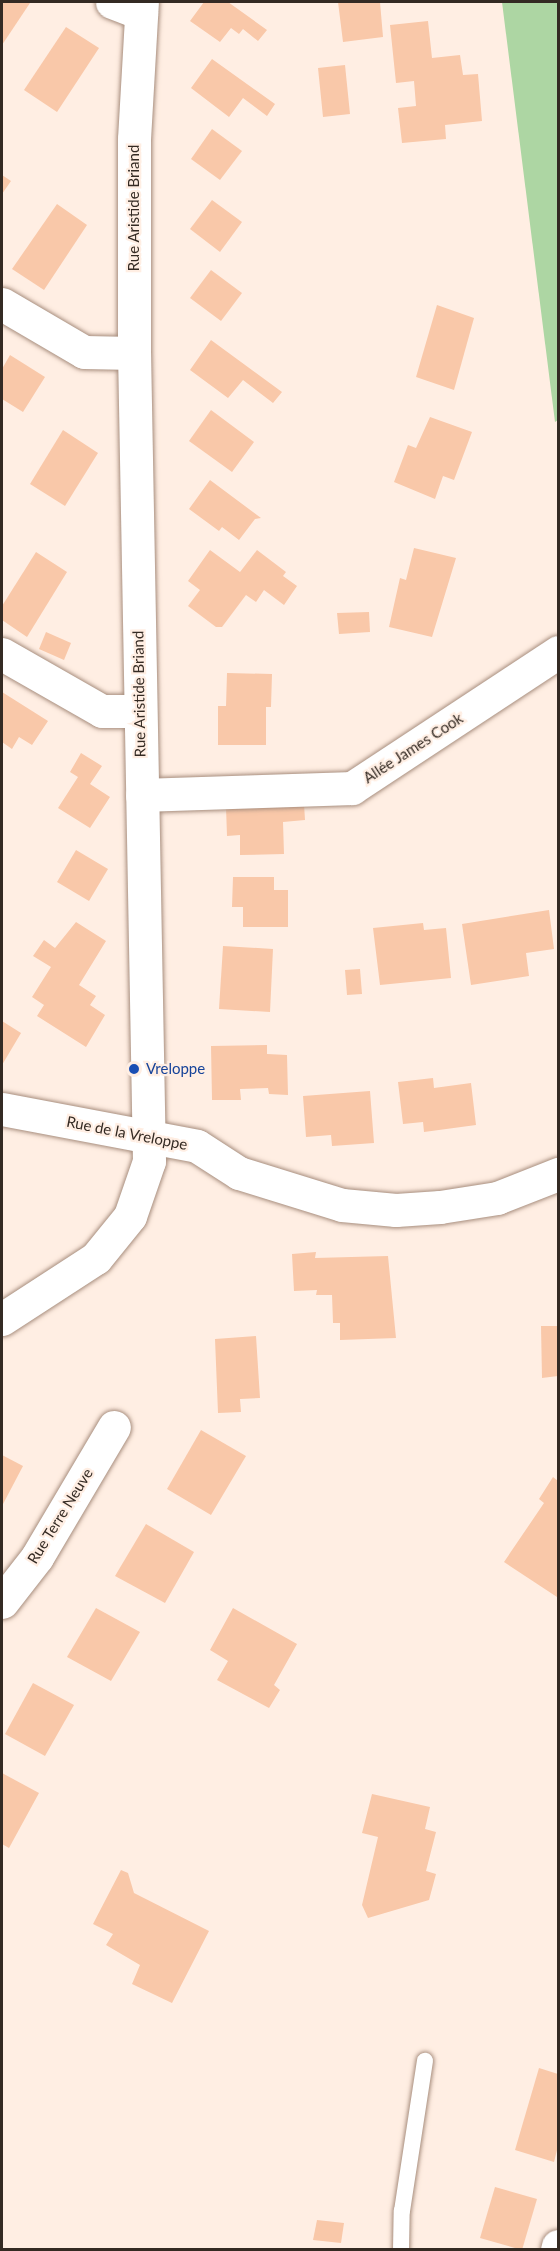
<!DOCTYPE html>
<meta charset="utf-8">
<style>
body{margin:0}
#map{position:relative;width:560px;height:2251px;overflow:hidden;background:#ffeee3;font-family:Lato,sans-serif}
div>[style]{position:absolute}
.green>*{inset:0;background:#add6a3}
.building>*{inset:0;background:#f9c8a9}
.roads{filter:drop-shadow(0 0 2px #a88e7e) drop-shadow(0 0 2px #a88e7e)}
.lane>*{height:16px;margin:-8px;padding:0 8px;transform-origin:8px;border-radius:8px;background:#fff}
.street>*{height:33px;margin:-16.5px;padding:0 16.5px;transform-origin:16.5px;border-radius:16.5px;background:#fff}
.secondary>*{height:33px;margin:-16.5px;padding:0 16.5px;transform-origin:16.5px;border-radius:16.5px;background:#fff}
.dots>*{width:16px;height:16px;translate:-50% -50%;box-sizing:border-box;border:3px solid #ffeee3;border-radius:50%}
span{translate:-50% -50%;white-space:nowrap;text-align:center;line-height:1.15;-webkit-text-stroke:4.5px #ffeee3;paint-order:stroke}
.street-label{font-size:15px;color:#342a23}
.transit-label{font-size:15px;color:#164399}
.left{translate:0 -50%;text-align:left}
.frame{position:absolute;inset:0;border:3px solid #342a23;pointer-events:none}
</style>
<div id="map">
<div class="green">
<div style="clip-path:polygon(502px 2px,558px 2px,558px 420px,555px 422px)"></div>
</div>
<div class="building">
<div style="clip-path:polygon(2px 2px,30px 3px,2px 45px)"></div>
<div style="clip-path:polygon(204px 2px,228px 2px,267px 30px,258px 41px,243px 29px,239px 34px,231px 28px,220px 42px,190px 21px)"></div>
<div style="clip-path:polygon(338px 2px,380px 2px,383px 37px,343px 42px)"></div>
<div style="clip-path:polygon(428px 21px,432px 58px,460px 55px,463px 75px,478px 74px,482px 121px,445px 125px,446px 139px,402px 143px,398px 108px,416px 106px,414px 81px,396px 83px,390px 25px)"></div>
<div style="clip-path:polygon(66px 27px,99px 48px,57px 112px,24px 90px)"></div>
<div style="clip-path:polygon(212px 59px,275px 104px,267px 116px,243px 98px,229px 117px,191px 88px)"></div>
<div style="clip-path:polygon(345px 65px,350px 114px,323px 117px,318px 68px)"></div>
<div style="clip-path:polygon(212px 129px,242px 151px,220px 180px,191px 159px)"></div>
<div style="clip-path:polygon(2px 175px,11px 181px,2px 194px)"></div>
<div style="clip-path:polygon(212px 200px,242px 222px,220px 252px,190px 229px)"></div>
<div style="clip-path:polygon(57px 204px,87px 225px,44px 290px,12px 269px)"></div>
<div style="clip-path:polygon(211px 270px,242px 293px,221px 321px,190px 298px)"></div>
<div style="clip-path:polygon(437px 305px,474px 318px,454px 390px,416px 377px)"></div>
<div style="clip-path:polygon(211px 340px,282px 392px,273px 403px,243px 380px,228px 398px,190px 370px)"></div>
<div style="clip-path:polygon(10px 355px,45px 377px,23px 412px,2px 399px,2px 369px)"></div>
<div style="clip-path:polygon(211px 410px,254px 442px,232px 472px,189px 441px)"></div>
<div style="clip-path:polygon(430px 417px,472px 432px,454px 480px,443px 476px,435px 499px,394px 482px,408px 445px,416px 448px)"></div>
<div style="clip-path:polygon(63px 430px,98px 453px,65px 506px,30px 484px)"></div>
<div style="clip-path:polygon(210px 480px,261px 518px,255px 519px,239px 540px,222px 527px,219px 531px,189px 509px)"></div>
<div style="clip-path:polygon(414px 548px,456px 558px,432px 637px,389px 627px,400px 578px,406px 580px)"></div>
<div style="clip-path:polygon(210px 550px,240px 572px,257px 550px,286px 572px,283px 576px,297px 586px,284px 605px,264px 590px,256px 602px,246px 595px,222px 627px,216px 627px,188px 606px,200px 590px,188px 581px)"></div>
<div style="clip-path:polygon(36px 552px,67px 572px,27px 637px,2px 620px,2px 606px)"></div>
<div style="clip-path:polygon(369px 612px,370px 632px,339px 634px,337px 613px)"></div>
<div style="clip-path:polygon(46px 632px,71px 643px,64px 660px,39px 649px)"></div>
<div style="clip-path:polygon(227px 673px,272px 674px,271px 707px,266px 707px,266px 745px,218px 745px,218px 706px,226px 706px)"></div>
<div style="clip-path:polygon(2px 692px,48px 721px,32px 745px,19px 737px,12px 749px,2px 742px)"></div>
<div style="clip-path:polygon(81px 753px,102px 766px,90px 784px,110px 797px,90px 828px,58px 808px,78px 777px,70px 772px)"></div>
<div style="clip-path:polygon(304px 804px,305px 820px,283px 822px,284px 854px,240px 855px,240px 835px,227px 836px,226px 807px)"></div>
<div style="clip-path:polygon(76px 850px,108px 869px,89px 901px,57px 882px)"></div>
<div style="clip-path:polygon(233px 877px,274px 877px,274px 890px,288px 890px,288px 927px,243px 927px,243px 907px,232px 907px)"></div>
<div style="clip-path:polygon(549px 910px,554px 949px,526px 953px,529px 976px,471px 985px,462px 924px)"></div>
<div style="clip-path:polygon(76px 922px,106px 941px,79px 985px,96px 996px,90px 1005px,105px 1015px,86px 1047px,37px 1016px,44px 1005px,32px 997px,51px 967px,33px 956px,44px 940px,55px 948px)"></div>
<div style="clip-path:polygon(423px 923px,424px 930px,446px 928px,451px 978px,380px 985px,373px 928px)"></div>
<div style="clip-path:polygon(223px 946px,273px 949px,270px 1012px,219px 1009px)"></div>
<div style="clip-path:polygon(360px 969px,362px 994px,347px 995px,345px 970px)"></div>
<div style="clip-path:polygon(2px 1021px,21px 1033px,2px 1065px)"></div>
<div style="clip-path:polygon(267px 1045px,267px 1054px,287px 1055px,288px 1095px,269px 1094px,268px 1088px,240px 1089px,241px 1100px,212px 1100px,211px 1046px)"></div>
<div style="clip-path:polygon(433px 1078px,434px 1088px,471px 1083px,476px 1125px,424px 1132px,423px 1122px,403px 1124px,398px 1082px)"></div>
<div style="clip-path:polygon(370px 1091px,374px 1143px,332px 1146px,331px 1135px,306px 1137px,303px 1096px)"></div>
<div style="clip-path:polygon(316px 1252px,315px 1258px,388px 1256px,396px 1338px,340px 1340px,340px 1323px,333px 1323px,332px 1295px,316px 1295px,317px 1290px,294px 1291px,292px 1254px)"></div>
<div style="clip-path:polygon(541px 1326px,558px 1326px,558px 1376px,542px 1378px)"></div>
<div style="clip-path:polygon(256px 1336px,260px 1398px,240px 1399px,241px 1412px,218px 1413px,215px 1339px)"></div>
<div style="clip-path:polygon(201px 1430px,246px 1456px,211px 1515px,167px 1489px)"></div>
<div style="clip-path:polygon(2px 1455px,23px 1466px,2px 1506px)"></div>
<div style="clip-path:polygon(553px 1477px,558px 1481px,557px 1597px,504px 1562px,544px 1503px,539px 1499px)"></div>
<div style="clip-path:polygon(146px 1524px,194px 1552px,165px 1603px,115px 1576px)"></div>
<div style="clip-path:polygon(96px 1608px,140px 1632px,111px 1681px,67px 1657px)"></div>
<div style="clip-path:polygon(233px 1608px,297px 1644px,274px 1685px,280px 1690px,269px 1708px,217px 1680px,228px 1661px,210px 1650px)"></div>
<div style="clip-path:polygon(33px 1683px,74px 1705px,45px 1756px,5px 1734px)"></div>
<div style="clip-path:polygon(2px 1773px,39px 1793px,9px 1848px,2px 1844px)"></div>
<div style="clip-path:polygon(372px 1794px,430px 1807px,425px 1829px,436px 1832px,426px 1871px,436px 1874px,429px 1900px,368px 1918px,362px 1905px,378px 1837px,362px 1833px)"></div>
<div style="clip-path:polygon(121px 1870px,128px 1873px,134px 1893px,209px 1931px,172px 2003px,132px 1984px,140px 1965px,106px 1945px,113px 1934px,93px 1924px)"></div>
<div style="clip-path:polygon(539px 2068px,558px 2074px,558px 2146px,554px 2162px,515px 2150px)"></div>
<div style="clip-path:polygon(495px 2187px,537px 2199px,522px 2250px,480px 2238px)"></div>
<div style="clip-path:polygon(317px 2220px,344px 2223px,341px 2243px,313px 2240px)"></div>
</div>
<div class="roads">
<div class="lane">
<div style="left:401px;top:2250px;width:39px;rotate:-89deg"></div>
<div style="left:402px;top:2211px;width:152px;rotate:-81.3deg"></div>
</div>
<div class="street">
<div style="left:112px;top:2px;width:31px;rotate:21deg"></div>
<div style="left:2px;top:304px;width:95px;rotate:30.3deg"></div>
<div style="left:84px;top:352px;width:50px;rotate:1.1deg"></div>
<div style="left:2px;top:654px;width:115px;rotate:29.7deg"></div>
<div style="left:102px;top:711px;width:36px"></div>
<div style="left:142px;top:795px;width:210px;rotate:-1.9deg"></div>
<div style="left:352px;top:788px;width:247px;rotate:-33.4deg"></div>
<div style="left:2px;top:1109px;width:198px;rotate:10.7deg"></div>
<div style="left:197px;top:1146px;width:50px;rotate:32.7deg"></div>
<div style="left:239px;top:1173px;width:108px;rotate:17.3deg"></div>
<div style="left:342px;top:1205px;width:54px;rotate:5.3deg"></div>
<div style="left:396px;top:1210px;width:44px;rotate:-3.9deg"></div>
<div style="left:440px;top:1207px;width:58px;rotate:-9deg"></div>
<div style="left:497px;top:1198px;width:66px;rotate:-21.5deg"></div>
<div style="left:2px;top:1602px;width:57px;rotate:-52.1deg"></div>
<div style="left:37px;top:1557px;width:151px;rotate:-59.4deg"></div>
<div style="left:557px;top:2250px;width:4px;rotate:-76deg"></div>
</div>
<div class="secondary">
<div style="left:2px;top:1319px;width:112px;rotate:-33deg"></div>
<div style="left:96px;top:1258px;width:54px;rotate:-51deg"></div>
<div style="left:130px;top:1216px;width:58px;rotate:-70.9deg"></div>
<div style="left:149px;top:1161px;width:808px;rotate:-91.06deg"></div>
<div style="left:134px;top:353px;width:214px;rotate:-90deg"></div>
<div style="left:134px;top:139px;width:137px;rotate:-86.7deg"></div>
</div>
</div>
<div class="dots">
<div style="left:134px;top:1069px;background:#1a4fb4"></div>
</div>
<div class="street-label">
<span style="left:134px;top:208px;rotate:-90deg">Rue Aristide Briand</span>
<span style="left:139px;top:694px;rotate:-91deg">Rue Aristide Briand</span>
<span style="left:413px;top:748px;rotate:-33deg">Allée James Cook</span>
<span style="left:127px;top:1133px;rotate:11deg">Rue de la Vreloppe</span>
<span style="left:60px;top:1516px;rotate:-58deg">Rue Terre Neuve</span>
</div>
<div class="transit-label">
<span class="left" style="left:146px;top:1069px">Vreloppe</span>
</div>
<div class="frame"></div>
</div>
